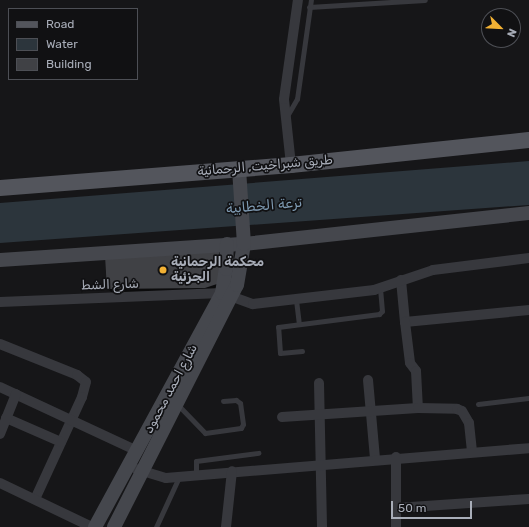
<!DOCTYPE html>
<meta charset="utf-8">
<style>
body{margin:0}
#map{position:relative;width:529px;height:527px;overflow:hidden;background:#161618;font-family:Rubik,Vazirmatn,sans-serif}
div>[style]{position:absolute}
.water>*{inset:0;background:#2c353c}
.shadow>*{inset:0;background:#0007}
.building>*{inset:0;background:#404145}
.lane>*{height:5px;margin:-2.5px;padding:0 2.5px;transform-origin:2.5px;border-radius:2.5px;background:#37383d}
.street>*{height:10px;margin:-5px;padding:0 5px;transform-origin:5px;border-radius:5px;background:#37383d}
.secondary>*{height:14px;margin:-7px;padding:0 7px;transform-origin:7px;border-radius:7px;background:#45474d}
.primary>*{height:16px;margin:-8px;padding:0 8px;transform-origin:8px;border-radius:8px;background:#53555c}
.dots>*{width:11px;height:11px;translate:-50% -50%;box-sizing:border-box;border:2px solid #111113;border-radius:50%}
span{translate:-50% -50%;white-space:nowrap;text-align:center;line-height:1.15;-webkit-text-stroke:3.5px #111113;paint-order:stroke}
.street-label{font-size:13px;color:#a8adb8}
.poi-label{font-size:13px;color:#a8adb8;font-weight:700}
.left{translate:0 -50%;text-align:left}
.water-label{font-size:14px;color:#7f9bb3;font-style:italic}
.legend{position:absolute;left:8px;top:8px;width:130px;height:72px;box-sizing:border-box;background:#111113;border:1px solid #4d4f55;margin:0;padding:5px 7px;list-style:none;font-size:12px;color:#a8adb8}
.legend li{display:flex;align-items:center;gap:8px;height:20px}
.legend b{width:20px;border:1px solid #4d4f55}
.north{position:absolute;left:481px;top:8px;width:40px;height:40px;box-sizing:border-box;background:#111113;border:1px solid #4d4f55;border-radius:50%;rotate:114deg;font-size:11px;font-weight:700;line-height:16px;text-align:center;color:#a8adb8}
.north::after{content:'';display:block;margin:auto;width:14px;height:18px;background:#f2b134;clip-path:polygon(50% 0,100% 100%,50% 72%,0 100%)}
.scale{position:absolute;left:391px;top:501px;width:81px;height:18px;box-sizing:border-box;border:2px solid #a8adb8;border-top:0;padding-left:5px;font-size:12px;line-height:14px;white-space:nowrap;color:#a8adb8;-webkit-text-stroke:3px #111113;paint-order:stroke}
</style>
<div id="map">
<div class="water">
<div style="clip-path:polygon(529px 161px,529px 205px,0 243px,0 203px)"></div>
</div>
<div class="shadow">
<div style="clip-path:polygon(219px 251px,227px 259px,227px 291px,116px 297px,108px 289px,106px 257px)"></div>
</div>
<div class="building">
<div style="clip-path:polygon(219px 250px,220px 283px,205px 288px,107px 289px,105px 256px)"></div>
</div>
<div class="lane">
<div style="left:309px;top:7px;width:116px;rotate:-3.5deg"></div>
<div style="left:287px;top:116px;width:20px;rotate:-60deg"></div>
<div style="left:297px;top:99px;width:100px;rotate:-82deg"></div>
<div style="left:296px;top:300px;width:24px;rotate:83deg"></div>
<div style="left:302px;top:351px;width:22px;rotate:175deg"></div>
<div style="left:280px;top:353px;width:26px;rotate:-94deg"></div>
<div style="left:278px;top:327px;width:102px;rotate:-7.3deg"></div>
<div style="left:379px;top:314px;width:4px;rotate:-45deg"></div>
<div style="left:382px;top:311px;width:22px;rotate:-95deg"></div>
<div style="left:478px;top:404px;width:51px;rotate:-6.7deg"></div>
<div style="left:178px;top:405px;width:39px;rotate:46deg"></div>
<div style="left:205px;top:433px;width:36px;rotate:-8deg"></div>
<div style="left:241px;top:428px;width:4px;rotate:-63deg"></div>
<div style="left:243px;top:424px;width:21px;rotate:-98deg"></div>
<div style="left:240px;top:403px;width:5px;rotate:-143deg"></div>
<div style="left:236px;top:400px;width:13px;rotate:176deg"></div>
<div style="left:196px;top:475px;width:14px;rotate:-90deg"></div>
<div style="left:196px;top:461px;width:63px;rotate:-7.4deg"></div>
<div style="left:156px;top:527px;width:55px;rotate:-65.3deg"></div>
</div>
<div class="street">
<div style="left:291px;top:165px;width:66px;rotate:-96.1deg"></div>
<div style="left:284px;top:99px;width:100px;rotate:-82deg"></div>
<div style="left:401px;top:280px;width:42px;rotate:84.6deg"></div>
<div style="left:405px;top:322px;width:125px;rotate:-5.5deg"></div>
<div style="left:0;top:302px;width:222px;rotate:-2.3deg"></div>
<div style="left:222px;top:293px;width:33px;rotate:20deg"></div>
<div style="left:253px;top:304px;width:122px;rotate:-6.6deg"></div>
<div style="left:374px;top:290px;width:62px;rotate:-18.7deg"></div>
<div style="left:433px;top:270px;width:97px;rotate:-7.1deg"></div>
<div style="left:405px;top:322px;width:41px;rotate:83deg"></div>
<div style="left:410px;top:363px;width:10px;rotate:53deg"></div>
<div style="left:416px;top:371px;width:37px;rotate:87deg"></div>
<div style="left:0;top:344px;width:83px;rotate:21.9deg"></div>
<div style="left:77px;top:375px;width:11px;rotate:38deg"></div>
<div style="left:86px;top:382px;width:16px;rotate:105deg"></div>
<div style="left:82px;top:397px;width:112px;rotate:114.7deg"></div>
<div style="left:368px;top:380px;width:79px;rotate:84.9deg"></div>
<div style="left:319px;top:383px;width:144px;rotate:88.8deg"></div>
<div style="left:0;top:387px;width:151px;rotate:25deg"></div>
<div style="left:282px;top:417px;width:136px;rotate:-3.8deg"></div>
<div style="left:418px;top:408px;width:39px;rotate:1deg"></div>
<div style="left:457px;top:409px;width:5px;rotate:22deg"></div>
<div style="left:462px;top:411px;width:14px;rotate:60deg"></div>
<div style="left:469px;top:423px;width:28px;rotate:84deg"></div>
<div style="left:6px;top:418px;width:60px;rotate:23.6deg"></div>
<div style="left:0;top:434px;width:43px;rotate:-68.2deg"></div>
<div style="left:136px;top:469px;width:31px;rotate:17deg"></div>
<div style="left:166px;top:478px;width:364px;rotate:-4.7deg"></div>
<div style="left:0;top:483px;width:102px;rotate:25.6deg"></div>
<div style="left:396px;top:508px;width:133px;rotate:-3.9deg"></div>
<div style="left:226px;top:527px;width:56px;rotate:-83.9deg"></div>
<div style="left:396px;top:527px;width:70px;rotate:-90deg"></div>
</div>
<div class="secondary">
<div style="left:0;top:260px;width:245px;rotate:-3.8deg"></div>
<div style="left:244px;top:244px;width:287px;rotate:-6.2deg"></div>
<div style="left:95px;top:527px;width:266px;rotate:-61.5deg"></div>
<div style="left:222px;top:293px;width:24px;rotate:-81deg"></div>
<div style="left:226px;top:269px;width:25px;rotate:-88deg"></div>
<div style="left:114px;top:527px;width:271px;rotate:-63.1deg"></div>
<div style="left:237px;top:285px;width:42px;rotate:-80.3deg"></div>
<div style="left:244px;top:244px;width:75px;rotate:-93.8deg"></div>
</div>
<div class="primary">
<div style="left:0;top:188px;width:292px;rotate:-4.5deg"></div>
<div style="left:291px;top:165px;width:239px;rotate:-6deg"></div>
</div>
<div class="dots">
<div style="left:163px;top:270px;background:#f2b134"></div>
</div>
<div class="street-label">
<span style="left:265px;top:166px;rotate:-5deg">طريق شبراخيت, الرحمانية</span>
<span style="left:110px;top:285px;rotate:-2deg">شارع الشط</span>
<span style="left:171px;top:389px;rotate:-62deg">شارع احمد محمود</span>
</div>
<div class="poi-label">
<span class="left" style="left:171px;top:270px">محكمة الرحمانية<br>الجزئية</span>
</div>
<div class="water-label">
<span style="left:264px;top:206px;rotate:-5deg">ترعة الخطابية</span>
</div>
<ul class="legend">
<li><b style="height:5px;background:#53555c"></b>Road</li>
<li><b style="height:11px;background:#2c353c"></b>Water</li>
<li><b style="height:11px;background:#404145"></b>Building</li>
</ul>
<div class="north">N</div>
<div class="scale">50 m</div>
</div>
